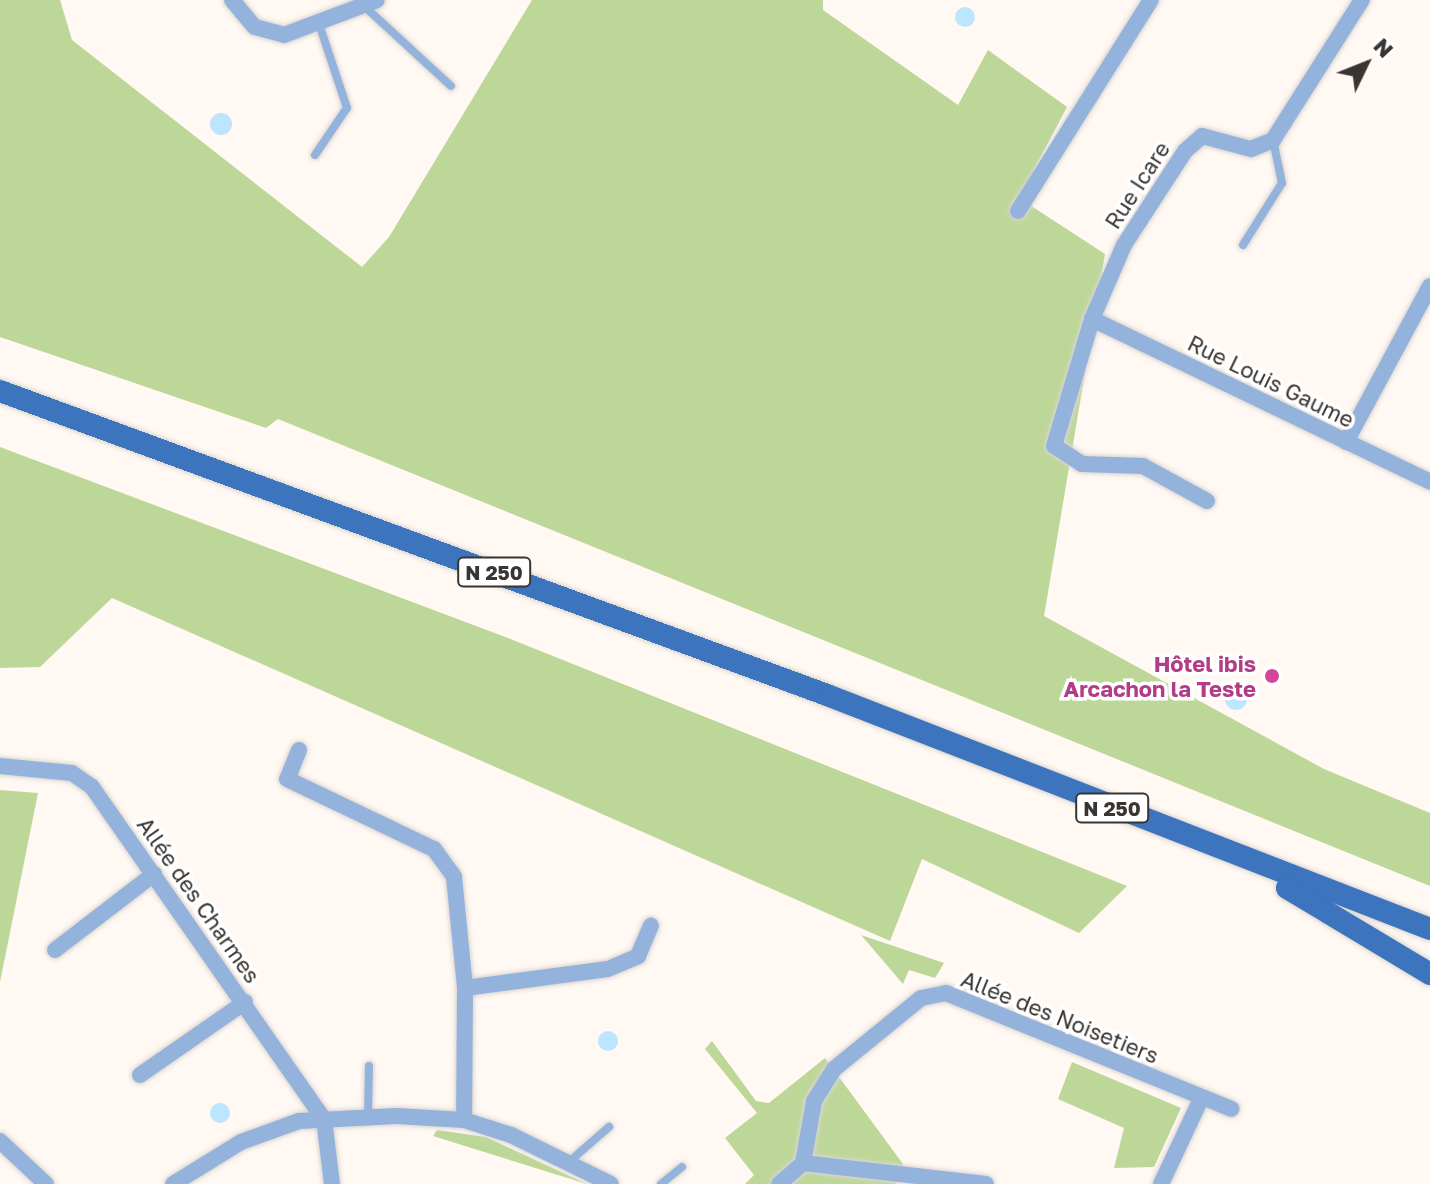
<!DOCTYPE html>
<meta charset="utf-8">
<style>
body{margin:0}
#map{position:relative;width:1430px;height:1184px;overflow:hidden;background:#fff8f3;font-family:"Golos Text",sans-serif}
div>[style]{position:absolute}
.green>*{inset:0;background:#bdd798}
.water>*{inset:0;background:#bce5ff}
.round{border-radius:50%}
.roads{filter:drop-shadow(0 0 2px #dbd5d0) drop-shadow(0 0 2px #dbd5d0)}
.service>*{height:8px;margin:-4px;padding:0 4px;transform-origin:4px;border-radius:4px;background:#94b3dc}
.minor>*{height:16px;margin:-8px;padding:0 8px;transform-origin:8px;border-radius:8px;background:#94b3dc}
.primary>*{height:22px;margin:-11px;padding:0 11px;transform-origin:11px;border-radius:11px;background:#3c74bd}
.dots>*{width:22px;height:22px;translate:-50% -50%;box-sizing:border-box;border:4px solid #fff;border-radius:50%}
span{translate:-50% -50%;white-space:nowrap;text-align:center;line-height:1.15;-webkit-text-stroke:7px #fff;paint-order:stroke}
.shield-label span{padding:2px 6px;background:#fff;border:2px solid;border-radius:6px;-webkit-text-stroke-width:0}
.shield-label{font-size:20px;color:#393532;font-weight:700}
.street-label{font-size:22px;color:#393532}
.hotel-label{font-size:22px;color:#b23c85;font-weight:700}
.right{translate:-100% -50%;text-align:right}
.north{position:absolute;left:1326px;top:24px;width:80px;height:80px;-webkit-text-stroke:6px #fff;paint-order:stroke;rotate:47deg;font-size:22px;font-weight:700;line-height:32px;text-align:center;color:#393532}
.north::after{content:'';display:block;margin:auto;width:28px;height:36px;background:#393532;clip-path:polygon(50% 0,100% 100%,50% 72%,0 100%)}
</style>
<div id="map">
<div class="green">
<div style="clip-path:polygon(0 0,60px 0,72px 40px,362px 267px,389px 237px,532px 0,823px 0,823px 10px,958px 105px,988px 50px,1067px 107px,1019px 198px,1105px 254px,1044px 616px,1324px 769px,1430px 813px,1430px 886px,278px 419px,266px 428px,0 337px)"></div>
<div style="clip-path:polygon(0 447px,513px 640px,1127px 886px,1079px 933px,922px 859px,890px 941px,112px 598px,40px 667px,0 668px)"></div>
<div style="clip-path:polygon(0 790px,38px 793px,0 982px)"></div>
<div style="clip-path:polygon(861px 935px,944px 963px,935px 978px,909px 970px,903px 984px)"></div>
<div style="clip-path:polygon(712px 1041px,756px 1101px,769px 1103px,825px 1058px,903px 1164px,896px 1184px,745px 1184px,754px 1175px,725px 1138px,757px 1113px,705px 1049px)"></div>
<div style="clip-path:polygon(1072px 1062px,1181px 1108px,1154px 1167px,1114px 1168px,1124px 1128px,1058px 1099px)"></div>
<div style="clip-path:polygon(437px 1130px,486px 1137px,587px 1184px,433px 1136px)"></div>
</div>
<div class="water">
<div class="round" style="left:955px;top:7px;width:20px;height:20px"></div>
<div class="round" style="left:210px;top:113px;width:22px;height:22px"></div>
<div class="round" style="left:1225px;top:688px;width:22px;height:22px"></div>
<div class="round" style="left:598px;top:1031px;width:20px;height:20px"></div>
<div class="round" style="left:210px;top:1103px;width:20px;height:20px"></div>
</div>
<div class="roads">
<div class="service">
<div style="left:364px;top:6px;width:118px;rotate:42.6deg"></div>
<div style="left:315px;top:155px;width:57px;rotate:-55.8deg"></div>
<div style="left:347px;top:108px;width:89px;rotate:-108.4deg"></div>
<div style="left:1243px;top:245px;width:73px;rotate:-57.8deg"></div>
<div style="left:1282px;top:183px;width:44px;rotate:-101.8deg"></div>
<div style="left:368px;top:1117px;width:51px;rotate:-88.9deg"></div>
<div style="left:570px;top:1161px;width:52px;rotate:-41.1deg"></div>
<div style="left:661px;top:1184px;width:27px;rotate:-39deg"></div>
</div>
<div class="minor">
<div style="left:232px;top:0;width:35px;rotate:50deg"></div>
<div style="left:255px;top:27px;width:30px;rotate:15deg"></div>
<div style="left:284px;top:35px;width:99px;rotate:-20.6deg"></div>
<div style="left:1018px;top:211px;width:249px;rotate:-57.8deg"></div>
<div style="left:1092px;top:319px;width:375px;rotate:25.7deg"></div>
<div style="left:1346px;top:442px;width:177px;rotate:-61.7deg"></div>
<div style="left:1207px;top:501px;width:73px;rotate:-151.3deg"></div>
<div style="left:1143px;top:466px;width:61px;rotate:-178.1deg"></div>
<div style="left:1082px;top:464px;width:33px;rotate:-147deg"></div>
<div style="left:1054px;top:446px;width:133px;rotate:-73.3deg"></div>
<div style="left:1092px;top:319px;width:81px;rotate:-66.6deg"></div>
<div style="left:1124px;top:245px;width:112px;rotate:-57deg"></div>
<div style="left:1185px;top:151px;width:23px;rotate:-41deg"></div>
<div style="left:1202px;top:136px;width:51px;rotate:14.9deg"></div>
<div style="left:1251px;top:149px;width:24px;rotate:-22deg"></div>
<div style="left:1273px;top:140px;width:166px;rotate:-57.6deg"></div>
<div style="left:299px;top:750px;width:31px;rotate:112deg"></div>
<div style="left:287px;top:779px;width:163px;rotate:25.5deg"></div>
<div style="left:434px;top:849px;width:34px;rotate:54deg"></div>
<div style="left:454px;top:877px;width:112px;rotate:84.3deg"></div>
<div style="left:465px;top:988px;width:132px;rotate:90.4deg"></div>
<div style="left:0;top:766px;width:72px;rotate:5.6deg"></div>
<div style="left:72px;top:773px;width:24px;rotate:35deg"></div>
<div style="left:92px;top:787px;width:405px;rotate:55.1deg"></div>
<div style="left:324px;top:1119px;width:65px;rotate:83deg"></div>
<div style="left:55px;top:950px;width:125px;rotate:-37.5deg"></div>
<div style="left:465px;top:988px;width:144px;rotate:-7.6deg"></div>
<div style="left:608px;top:969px;width:33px;rotate:-23deg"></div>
<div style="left:638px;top:956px;width:33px;rotate:-67deg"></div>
<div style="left:140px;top:1075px;width:128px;rotate:-34.8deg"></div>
<div style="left:0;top:1141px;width:63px;rotate:43.1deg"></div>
<div style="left:803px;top:1163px;width:184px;rotate:6.5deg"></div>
<div style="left:173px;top:1184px;width:80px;rotate:-31.7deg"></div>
<div style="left:241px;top:1142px;width:62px;rotate:-19.9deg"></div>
<div style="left:299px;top:1121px;width:98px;rotate:-2.9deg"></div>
<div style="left:397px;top:1116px;width:67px;rotate:3.4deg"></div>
<div style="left:464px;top:1120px;width:49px;rotate:17.7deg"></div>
<div style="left:511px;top:1135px;width:111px;rotate:26.1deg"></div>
<div style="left:779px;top:1184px;width:32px;rotate:-41deg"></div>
<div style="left:803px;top:1163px;width:63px;rotate:-79.9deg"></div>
<div style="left:814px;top:1101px;width:38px;rotate:-58deg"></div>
<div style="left:834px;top:1069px;width:112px;rotate:-39.2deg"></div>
<div style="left:921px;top:998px;width:25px;rotate:-11deg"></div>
<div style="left:946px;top:993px;width:308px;rotate:22.1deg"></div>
<div style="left:1161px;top:1184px;width:94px;rotate:-64.8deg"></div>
</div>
<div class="primary">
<div style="left:0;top:391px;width:881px;rotate:20.18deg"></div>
<div style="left:827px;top:695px;width:647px;rotate:21.21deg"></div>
<div style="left:1287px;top:888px;width:167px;rotate:31deg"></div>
</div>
</div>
<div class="dots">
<div style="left:1272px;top:676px;background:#d1479c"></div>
</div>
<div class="shield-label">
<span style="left:494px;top:572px">N 250</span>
<span style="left:1112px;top:808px">N 250</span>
</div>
<div class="street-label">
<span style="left:1137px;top:185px;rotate:-57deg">Rue Icare</span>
<span style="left:1271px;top:381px;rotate:26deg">Rue Louis Gaume</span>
<span style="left:199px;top:900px;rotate:55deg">Allée des Charmes</span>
<span style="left:1060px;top:1017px;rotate:22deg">Allée des Noisetiers</span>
</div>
<div class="hotel-label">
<span class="right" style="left:1256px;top:676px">Hôtel ibis<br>Arcachon la Teste</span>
</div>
<div class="north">N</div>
</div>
